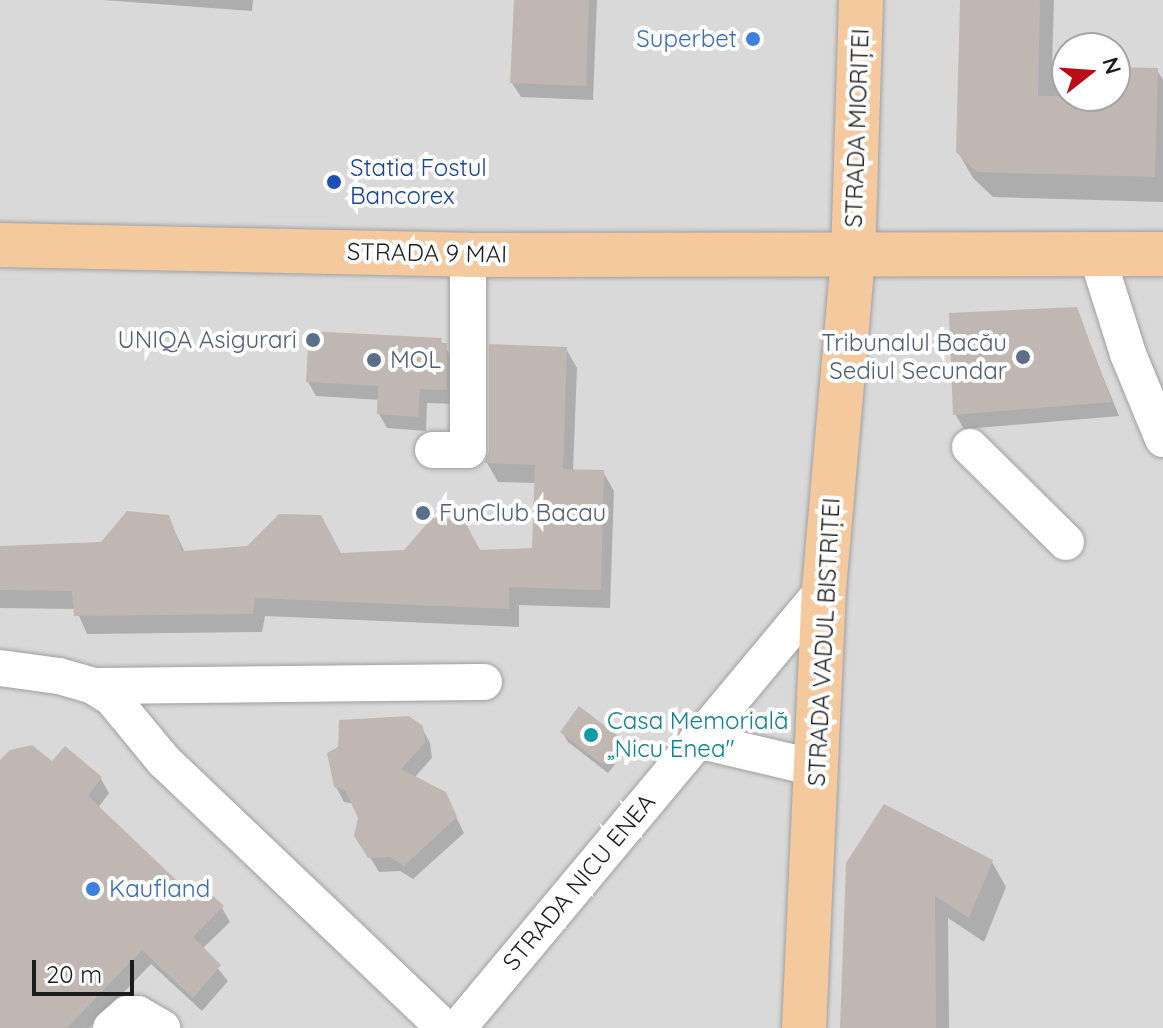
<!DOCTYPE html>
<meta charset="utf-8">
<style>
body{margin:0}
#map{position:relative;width:1163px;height:1028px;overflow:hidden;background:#ece8e2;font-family:Quicksand,sans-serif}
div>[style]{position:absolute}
.residential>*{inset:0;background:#dad9d9}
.shadow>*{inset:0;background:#0003}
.building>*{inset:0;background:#c0b7b2}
.roads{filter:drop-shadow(0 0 2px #a0a0a0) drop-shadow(0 0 2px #a0a0a0)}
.minor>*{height:36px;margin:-18px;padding:0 18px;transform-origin:18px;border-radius:18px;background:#fff}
.major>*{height:44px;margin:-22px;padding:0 22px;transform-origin:22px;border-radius:22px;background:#f5c99e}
.dots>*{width:22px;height:22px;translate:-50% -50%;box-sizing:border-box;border:4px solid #fff;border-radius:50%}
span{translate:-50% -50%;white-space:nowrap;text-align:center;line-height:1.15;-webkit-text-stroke:8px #fff;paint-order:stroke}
.shop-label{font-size:24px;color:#366cbe}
.right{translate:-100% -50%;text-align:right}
.left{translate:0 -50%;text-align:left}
.street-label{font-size:24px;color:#1c1c1c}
.transit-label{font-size:24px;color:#164399}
.service-label{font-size:24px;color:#4e5e75}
.culture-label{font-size:24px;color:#0d838f}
.north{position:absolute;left:1051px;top:32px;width:80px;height:80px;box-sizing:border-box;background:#fff;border:2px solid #a4a4a4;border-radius:50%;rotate:73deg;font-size:22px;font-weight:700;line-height:32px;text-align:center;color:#1c1c1c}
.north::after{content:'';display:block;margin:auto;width:28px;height:36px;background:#ba0d1a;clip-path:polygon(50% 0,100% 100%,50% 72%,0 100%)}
.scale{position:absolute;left:32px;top:960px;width:102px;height:36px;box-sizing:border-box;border:4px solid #1c1c1c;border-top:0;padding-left:10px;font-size:24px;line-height:28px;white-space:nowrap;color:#1c1c1c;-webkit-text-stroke:6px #fff;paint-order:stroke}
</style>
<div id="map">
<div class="residential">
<div style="clip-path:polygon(evenodd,0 0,1163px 0,1163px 1028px,0 1028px,0 0,1067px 48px,1115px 48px,1115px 96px,1067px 96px,1067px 48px)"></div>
</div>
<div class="shadow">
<div style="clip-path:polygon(103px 0,253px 0,252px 11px)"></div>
<div style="clip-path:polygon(516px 0,597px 0,593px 100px,521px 97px,512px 83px)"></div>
<div style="clip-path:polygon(962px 0,1054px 0,1052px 67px,1067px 68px,1067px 96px,1115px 96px,1115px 69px,1157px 70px,1163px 80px,1163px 202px,993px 197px,973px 178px,958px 152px)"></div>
<div style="clip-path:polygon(1076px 310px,1119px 416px,964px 429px,955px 414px)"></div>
<div style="clip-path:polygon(440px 340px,454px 360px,454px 404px,427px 403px,426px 431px,387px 428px,379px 414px,380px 400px,316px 396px,308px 382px)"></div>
<div style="clip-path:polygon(566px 349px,577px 368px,573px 471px,603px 472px,614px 491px,610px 608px,519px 605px,519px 627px,265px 616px,262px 632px,87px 634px,76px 609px,0 608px,0 548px,102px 544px,168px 517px,185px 553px,341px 555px,534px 550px,536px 483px,498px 482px,487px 463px,491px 450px)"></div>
<div style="clip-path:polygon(422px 728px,430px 743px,432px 758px,414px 778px,445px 794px,464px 833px,413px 879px,400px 871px,379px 872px,357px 836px,361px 818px,354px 804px,344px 802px,336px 787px)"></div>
<div style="clip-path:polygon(562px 732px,620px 740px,626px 750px,608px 773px,568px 742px)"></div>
<div style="clip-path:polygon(66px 749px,101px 779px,109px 793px,98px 808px,190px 896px,222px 908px,230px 922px,202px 949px,228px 981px,202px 1011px,151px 964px,89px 1028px,0 1028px,0 762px,52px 764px)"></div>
<div style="clip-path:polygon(992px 862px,1006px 887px,984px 942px,948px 918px,949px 1028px,842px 1028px,848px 864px)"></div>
</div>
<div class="building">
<div style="clip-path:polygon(514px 0,589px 0,586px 86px,510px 83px)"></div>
<div style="clip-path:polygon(960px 0,1040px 0,1038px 96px,1115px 96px,1115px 67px,1158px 68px,1155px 177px,977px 172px,956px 152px)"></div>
<div style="clip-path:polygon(1077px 307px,1112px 402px,953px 415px,949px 313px)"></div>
<div style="clip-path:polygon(309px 331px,442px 338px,441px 343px,447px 343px,447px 390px,420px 389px,418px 417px,377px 414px,378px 386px,306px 382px)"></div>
<div style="clip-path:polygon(489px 344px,567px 347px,563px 469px,604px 470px,601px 590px,509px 587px,509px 609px,255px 598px,253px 614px,74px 616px,72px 591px,0 590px,0 546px,101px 542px,127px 511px,169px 515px,182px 551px,247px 546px,279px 514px,321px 515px,341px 553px,404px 550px,432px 518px,464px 520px,480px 550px,532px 548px,535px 465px,485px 463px,489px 450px)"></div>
<div style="clip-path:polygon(579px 706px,622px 739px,602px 764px,560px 732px)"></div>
<div style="clip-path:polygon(409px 716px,423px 726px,425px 743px,401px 769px,446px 792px,457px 817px,404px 866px,390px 857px,368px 858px,354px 836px,358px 818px,345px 790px,334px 787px,327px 753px,338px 747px,339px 720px)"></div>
<div style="clip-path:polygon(32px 745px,52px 761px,65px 746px,102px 777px,88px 796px,190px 893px,201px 885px,224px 906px,193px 937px,221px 965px,193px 998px,142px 950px,67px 1028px,0 1028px,0 760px,10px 750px)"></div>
<div style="clip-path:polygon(884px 804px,993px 860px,969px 918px,935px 896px,936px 1028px,840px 1028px,846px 863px)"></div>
</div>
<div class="roads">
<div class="minor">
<div style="left:1097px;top:256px;width:103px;rotate:72.4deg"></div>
<div style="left:1128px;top:354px;width:92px;rotate:67.6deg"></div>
<div style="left:970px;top:447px;width:135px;rotate:44.7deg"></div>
<div style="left:433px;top:450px;width:35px"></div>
<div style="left:468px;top:450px;width:195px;rotate:-90deg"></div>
<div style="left:0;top:668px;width:60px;rotate:7.7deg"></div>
<div style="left:59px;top:676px;width:35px;rotate:16deg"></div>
<div style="left:93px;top:686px;width:22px;rotate:32deg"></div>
<div style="left:112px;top:698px;width:82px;rotate:50.5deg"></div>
<div style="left:164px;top:761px;width:387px;rotate:43.6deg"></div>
<div style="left:93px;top:686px;width:391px;rotate:-0.6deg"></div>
<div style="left:697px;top:740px;width:122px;rotate:13.2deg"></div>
<div style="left:111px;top:1028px;width:21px;rotate:-41deg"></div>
<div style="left:127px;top:1014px;width:11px"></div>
<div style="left:138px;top:1014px;width:28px;rotate:30deg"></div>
<div style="left:458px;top:1028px;width:572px;rotate:-50.18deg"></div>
</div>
<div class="major">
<div style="left:0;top:245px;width:468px;rotate:1.2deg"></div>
<div style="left:468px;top:255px;width:695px;rotate:-0.08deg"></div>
<div style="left:804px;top:1028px;width:439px;rotate:-87.4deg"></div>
<div style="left:824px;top:589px;width:334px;rotate:-85deg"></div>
<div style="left:853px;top:256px;width:256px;rotate:-88.2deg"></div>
</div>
</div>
<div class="dots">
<div style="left:753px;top:39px;background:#3f7fe0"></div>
<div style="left:334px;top:182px;background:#1a4fb4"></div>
<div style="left:313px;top:340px;background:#5c6f8a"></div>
<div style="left:1023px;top:357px;background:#5c6f8a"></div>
<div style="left:374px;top:360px;background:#5c6f8a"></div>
<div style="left:423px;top:513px;background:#5c6f8a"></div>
<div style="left:591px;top:735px;background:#0f9aa8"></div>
<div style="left:93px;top:889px;background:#3f7fe0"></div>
</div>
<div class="shop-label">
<span class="right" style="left:737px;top:39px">Superbet</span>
<span class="left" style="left:109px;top:889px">Kaufland</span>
</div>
<div class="street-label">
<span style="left:857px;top:128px;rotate:-88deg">STRADA MIORIȚEI</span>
<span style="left:427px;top:253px;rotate:1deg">STRADA 9 MAI</span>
<span style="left:824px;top:642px;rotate:-87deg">STRADA VADUL BISTRIȚEI</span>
<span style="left:579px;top:882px;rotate:-50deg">STRADA NICU ENEA</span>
</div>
<div class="transit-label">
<span class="left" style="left:350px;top:182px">Statia Fostul<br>Bancorex</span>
</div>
<div class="service-label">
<span class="right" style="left:297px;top:340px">UNIQA Asigurari</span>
<span class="right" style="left:1007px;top:357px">Tribunalul Bacău<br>Sediul Secundar</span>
<span class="left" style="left:390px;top:360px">MOL</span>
<span class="left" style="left:439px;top:513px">FunClub Bacau</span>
</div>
<div class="culture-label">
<span class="left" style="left:607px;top:735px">Casa Memorială<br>„Nicu Enea"</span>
</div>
<div class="north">N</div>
<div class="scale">20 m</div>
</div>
